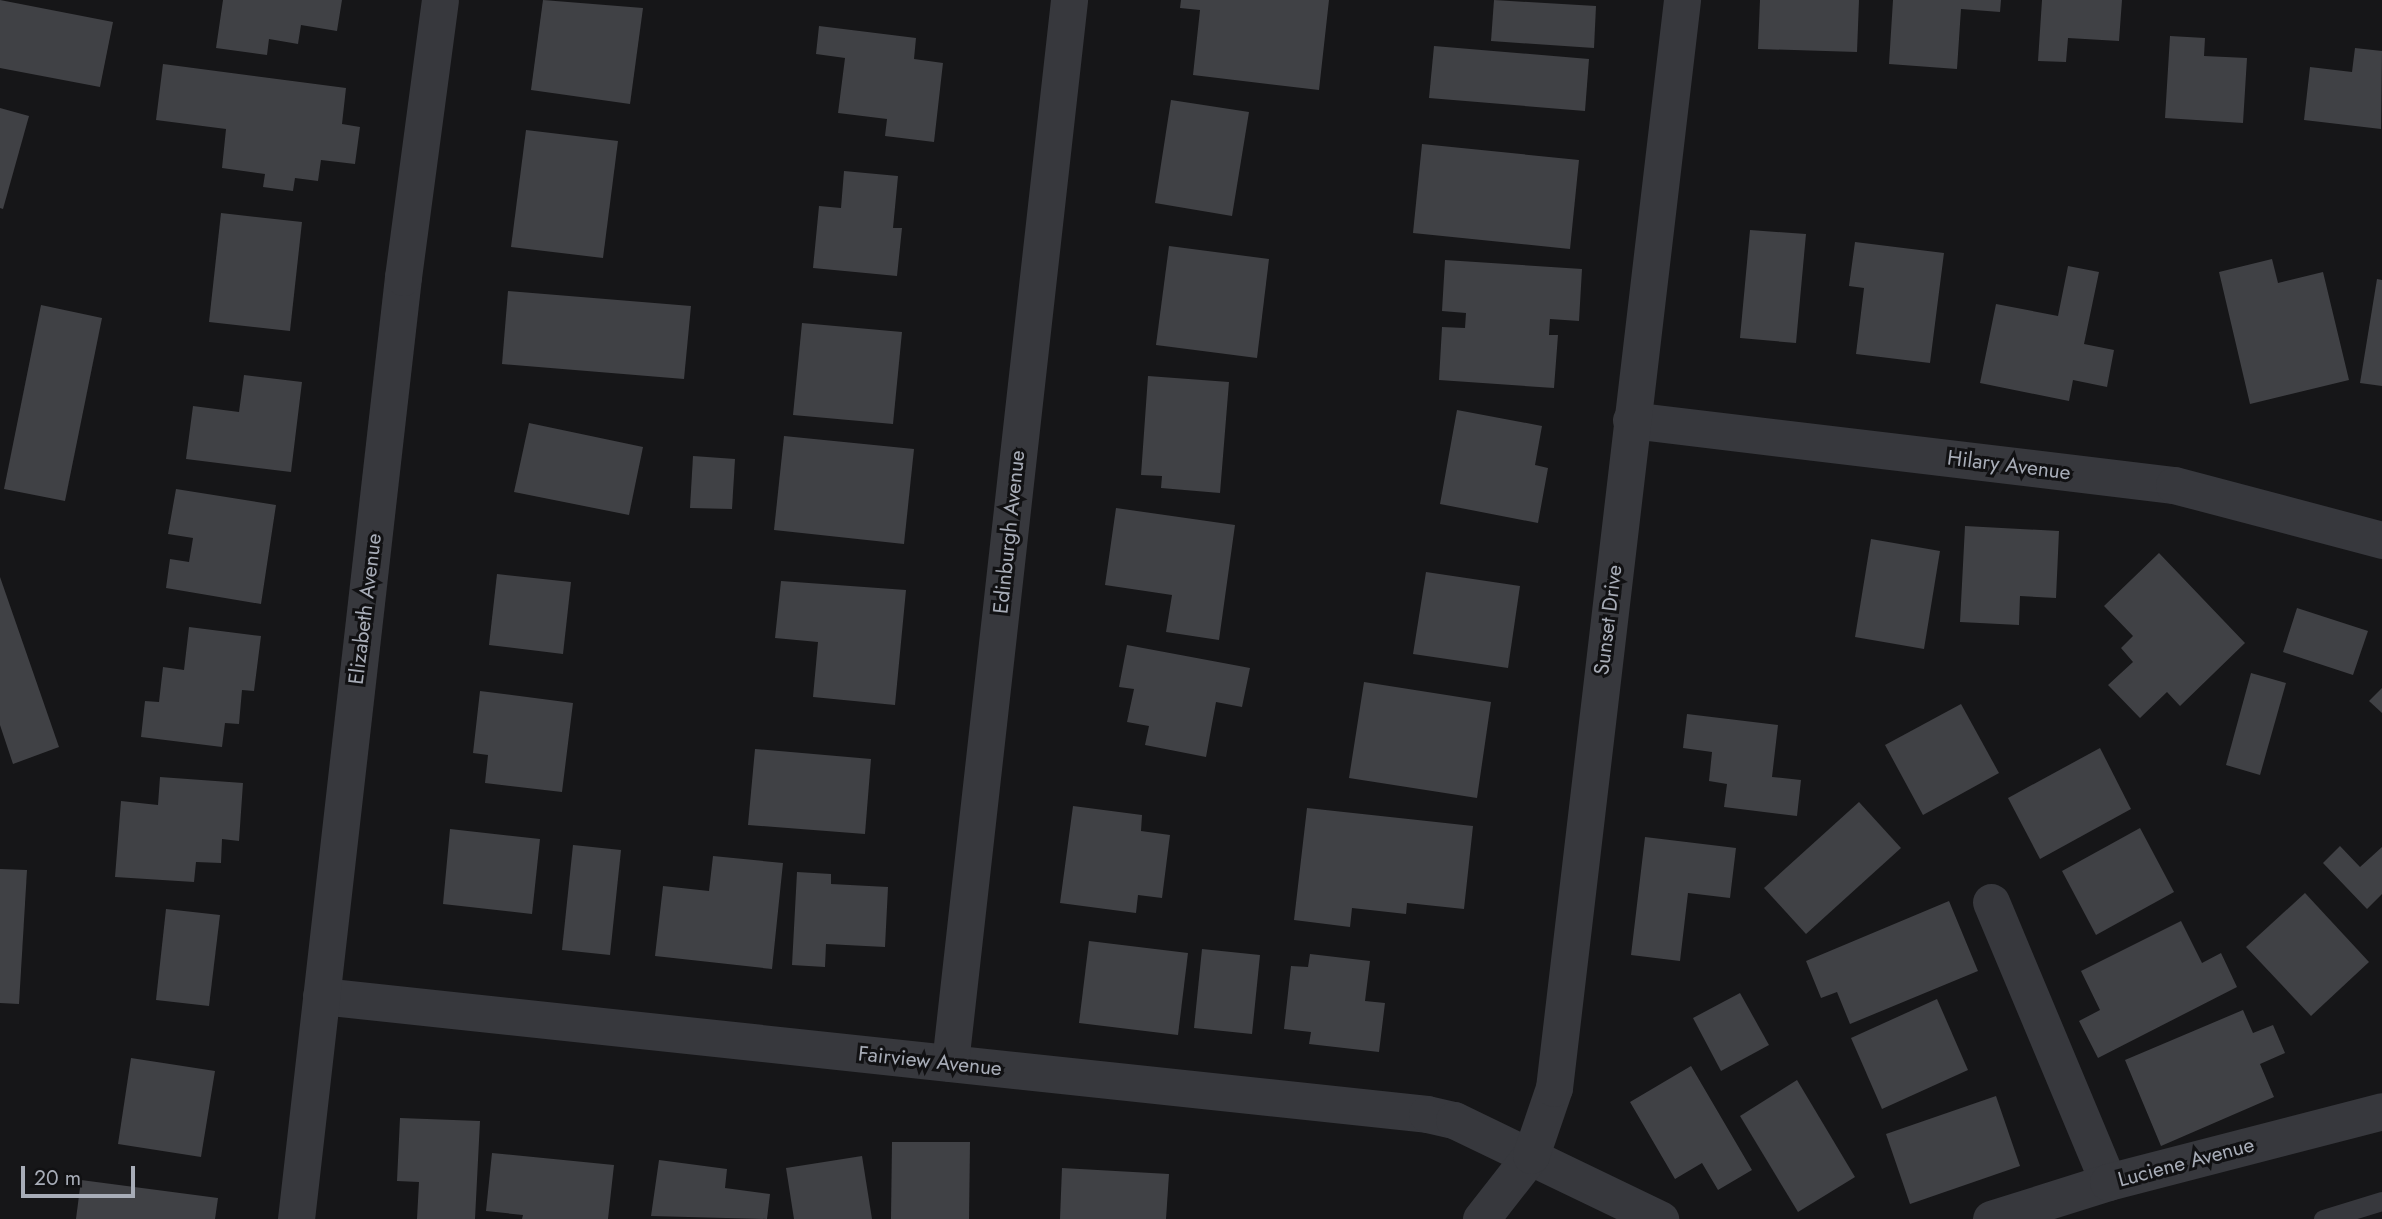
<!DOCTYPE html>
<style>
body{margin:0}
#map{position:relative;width:2382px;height:1219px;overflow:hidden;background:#161618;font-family:Jost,sans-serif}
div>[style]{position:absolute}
.building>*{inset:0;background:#404145}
.lane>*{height:19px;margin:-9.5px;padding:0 9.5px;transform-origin:9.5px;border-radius:9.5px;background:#37383d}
.street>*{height:37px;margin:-18.5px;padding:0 18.5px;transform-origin:18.5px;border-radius:18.5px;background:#37383d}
span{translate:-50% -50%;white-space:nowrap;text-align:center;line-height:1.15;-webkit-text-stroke:6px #111113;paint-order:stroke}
.street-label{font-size:21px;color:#a8adb8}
.scale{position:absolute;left:21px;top:1166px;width:114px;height:32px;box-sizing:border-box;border:4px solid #a8adb8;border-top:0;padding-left:9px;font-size:21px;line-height:24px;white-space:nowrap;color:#a8adb8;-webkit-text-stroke:5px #111113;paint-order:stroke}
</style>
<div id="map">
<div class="building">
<div style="clip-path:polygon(0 0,113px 22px,100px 87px,0 68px)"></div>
<div style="clip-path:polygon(223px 0,342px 0,337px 31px,301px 25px,298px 44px,269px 39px,267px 55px,216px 48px)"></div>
<div style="clip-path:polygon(543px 0,643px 8px,630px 104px,531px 90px)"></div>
<div style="clip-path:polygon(1181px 0,1329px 0,1319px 90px,1193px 75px,1200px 10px,1180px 8px)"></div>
<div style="clip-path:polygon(1494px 0,1596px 6px,1594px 48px,1491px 41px)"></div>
<div style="clip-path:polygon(1760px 0,1859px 0,1857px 52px,1758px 49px)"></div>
<div style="clip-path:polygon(1893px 0,2001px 0,2000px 12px,1961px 9px,1957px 69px,1889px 64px)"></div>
<div style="clip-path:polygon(2042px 0,2122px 0,2119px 41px,2068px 38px,2066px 62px,2038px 61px)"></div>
<div style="clip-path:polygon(819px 26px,916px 38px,914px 59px,943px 63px,934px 142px,885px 136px,887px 119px,838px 113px,845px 58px,816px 54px)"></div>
<div style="clip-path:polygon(2170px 36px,2205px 38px,2204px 56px,2247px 58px,2243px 123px,2165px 118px)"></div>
<div style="clip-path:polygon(1434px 46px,1589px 59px,1585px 111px,1429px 98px)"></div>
<div style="clip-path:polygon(2355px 48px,2382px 51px,2381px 129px,2304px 120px,2310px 67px,2352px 72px)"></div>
<div style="clip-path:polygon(163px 64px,346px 88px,342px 124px,360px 127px,355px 164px,321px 160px,318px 181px,295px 178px,293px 191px,263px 187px,265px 174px,222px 168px,226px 129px,156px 120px)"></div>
<div style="clip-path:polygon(1171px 100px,1249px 112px,1232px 216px,1155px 203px)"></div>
<div style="clip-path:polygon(0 108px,29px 116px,3px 209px,0 208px)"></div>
<div style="clip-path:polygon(526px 130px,618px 141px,603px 258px,511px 247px)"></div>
<div style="clip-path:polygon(1422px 144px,1579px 160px,1570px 249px,1413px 233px)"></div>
<div style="clip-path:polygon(844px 171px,898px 176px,893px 228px,902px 228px,897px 276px,813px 268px,819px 206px,841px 208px)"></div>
<div style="clip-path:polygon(221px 213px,302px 222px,290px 331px,209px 322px)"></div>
<div style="clip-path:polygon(1750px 230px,1806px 234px,1796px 343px,1740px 338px)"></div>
<div style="clip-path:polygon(1855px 242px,1944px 253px,1930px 363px,1856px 354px,1864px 288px,1849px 286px)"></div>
<div style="clip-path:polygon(1169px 246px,1269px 259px,1257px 358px,1156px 345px)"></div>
<div style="clip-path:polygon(2272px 259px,2278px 283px,2323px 272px,2349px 380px,2250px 404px,2219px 272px)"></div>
<div style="clip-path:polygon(1445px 260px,1582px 269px,1579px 321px,1550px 319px,1549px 335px,1558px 335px,1554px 388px,1439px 380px,1442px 327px,1465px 328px,1466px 313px,1442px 311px)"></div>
<div style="clip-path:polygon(2068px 266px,2099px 272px,2084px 344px,2114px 350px,2107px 387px,2073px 380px,2069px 401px,1980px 383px,1996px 304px,2058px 316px)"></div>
<div style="clip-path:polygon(2377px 279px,2382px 280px,2382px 386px,2360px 383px)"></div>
<div style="clip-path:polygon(508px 291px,691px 306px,684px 379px,502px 364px)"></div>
<div style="clip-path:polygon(41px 305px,102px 318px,65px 501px,4px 489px)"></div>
<div style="clip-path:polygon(802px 323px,902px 332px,893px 424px,793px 415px)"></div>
<div style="clip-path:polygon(244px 375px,302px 382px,291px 472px,186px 459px,193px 406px,239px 412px)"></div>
<div style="clip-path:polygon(1148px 376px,1229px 382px,1220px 493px,1161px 488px,1162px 476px,1141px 475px)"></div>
<div style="clip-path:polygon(1457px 410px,1542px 426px,1535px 465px,1548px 468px,1538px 523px,1440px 504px)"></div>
<div style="clip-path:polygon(529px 423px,643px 447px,629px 515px,514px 492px)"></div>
<div style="clip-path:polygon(784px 436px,914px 449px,904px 544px,774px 530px)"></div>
<div style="clip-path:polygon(693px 456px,735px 459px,732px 509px,690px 508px)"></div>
<div style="clip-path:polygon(176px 489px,276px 505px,261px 604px,166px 588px,170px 559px,189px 562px,193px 538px,168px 534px)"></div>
<div style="clip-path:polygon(1116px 508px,1235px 525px,1219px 640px,1166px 632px,1172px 595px,1105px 585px)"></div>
<div style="clip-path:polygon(1965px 526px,2059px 531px,2056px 598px,2020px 596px,2019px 625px,1960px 622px)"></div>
<div style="clip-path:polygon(1871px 539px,1940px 551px,1924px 649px,1855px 637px)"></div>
<div style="clip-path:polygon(2159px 553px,2245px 643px,2180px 706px,2167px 692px,2140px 718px,2108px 685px,2133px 662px,2121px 648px,2133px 636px,2104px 606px)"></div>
<div style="clip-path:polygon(1426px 572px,1520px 586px,1508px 668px,1413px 654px)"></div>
<div style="clip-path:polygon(497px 574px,571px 582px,563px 654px,489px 645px)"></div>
<div style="clip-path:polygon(0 577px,59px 747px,13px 764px,0 725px)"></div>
<div style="clip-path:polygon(781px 581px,906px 590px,895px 705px,813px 697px,818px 642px,775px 638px)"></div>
<div style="clip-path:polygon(2297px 608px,2368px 631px,2353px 675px,2283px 652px)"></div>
<div style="clip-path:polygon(189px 627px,261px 636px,254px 691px,242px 690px,239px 724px,225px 723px,222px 747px,141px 737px,145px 701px,159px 702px,163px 667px,184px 670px)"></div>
<div style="clip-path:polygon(1127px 645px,1250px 668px,1242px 707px,1216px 702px,1206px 757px,1145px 745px,1149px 726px,1127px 722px,1134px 689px,1119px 687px)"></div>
<div style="clip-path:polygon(2251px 673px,2286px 683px,2260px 775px,2226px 765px)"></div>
<div style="clip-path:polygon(1364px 682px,1491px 702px,1477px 798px,1349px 778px)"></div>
<div style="clip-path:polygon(2382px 688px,2382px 713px,2369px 701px)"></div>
<div style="clip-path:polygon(480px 691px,573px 703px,562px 792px,485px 783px,488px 755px,473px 753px)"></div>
<div style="clip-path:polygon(1961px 704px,1999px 773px,1923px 815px,1885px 745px)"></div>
<div style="clip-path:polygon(1687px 714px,1778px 725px,1772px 777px,1801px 780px,1797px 816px,1724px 807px,1727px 784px,1709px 781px,1712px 752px,1683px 748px)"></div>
<div style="clip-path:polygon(2100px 748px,2131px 809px,2040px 859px,2008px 798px)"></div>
<div style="clip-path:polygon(755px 749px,871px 759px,865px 834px,748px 825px)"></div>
<div style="clip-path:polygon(160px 777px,243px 783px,239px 841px,222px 839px,221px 863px,196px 862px,194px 882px,115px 877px,121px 801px,158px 805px)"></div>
<div style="clip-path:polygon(1859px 802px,1901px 848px,1806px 934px,1764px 888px)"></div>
<div style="clip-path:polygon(1073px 806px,1142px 815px,1141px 831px,1170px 835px,1162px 898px,1138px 895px,1136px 913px,1060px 903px)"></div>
<div style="clip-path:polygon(1307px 808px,1473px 826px,1464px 909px,1407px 903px,1406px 914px,1352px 908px,1350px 927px,1294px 920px)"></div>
<div style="clip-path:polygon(2140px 828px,2174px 892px,2096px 935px,2062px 871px)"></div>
<div style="clip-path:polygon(450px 829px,540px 839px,532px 914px,443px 904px)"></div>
<div style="clip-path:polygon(1645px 837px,1736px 848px,1730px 898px,1688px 893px,1680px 961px,1631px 955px)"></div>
<div style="clip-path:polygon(573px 845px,621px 850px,610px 955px,562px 950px)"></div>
<div style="clip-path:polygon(2340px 846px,2360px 867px,2382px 847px,2382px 894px,2367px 909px,2323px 863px)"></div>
<div style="clip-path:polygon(713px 856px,783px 863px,772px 969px,655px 956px,663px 886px,709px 891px)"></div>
<div style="clip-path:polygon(0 869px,27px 870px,19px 1004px,0 1003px)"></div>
<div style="clip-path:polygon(797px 872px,831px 874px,831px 884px,888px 887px,885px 947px,826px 944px,825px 967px,792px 965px)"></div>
<div style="clip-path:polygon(2305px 893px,2369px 962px,2311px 1016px,2246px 947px)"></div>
<div style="clip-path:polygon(1949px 901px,1978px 971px,1850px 1024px,1837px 992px,1821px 998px,1806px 961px)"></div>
<div style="clip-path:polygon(166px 909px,220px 915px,209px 1006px,156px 1000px)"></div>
<div style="clip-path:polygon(2181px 921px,2202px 963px,2221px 953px,2237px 987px,2098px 1058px,2079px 1021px,2100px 1010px,2081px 971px)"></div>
<div style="clip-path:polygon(1089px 941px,1188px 953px,1178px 1035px,1079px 1023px)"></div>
<div style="clip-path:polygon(1202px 949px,1260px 955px,1252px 1034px,1194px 1028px)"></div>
<div style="clip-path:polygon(1310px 954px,1370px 961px,1365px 1001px,1385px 1003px,1379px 1052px,1309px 1044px,1311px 1032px,1284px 1029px,1291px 966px,1308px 967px)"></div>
<div style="clip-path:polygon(1740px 993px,1769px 1045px,1721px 1071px,1693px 1018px)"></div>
<div style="clip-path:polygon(1937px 999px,1968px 1070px,1882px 1109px,1851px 1038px)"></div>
<div style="clip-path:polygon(2243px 1010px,2253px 1033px,2273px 1025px,2285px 1053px,2260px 1064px,2274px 1097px,2161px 1146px,2125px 1060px)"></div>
<div style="clip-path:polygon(131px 1058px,215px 1071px,201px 1157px,118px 1144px)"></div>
<div style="clip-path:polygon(1691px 1066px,1752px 1170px,1718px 1190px,1702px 1163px,1675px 1179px,1630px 1102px)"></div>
<div style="clip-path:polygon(1797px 1080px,1855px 1177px,1798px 1212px,1740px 1116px)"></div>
<div style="clip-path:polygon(1996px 1096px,2020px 1166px,1910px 1204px,1886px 1134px)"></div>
<div style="clip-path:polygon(400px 1118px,480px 1121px,475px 1219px,417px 1219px,419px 1182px,397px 1181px)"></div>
<div style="clip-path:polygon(892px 1142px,970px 1142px,969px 1219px,891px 1219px)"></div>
<div style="clip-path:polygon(492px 1153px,614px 1165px,608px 1219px,522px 1219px,523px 1215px,486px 1211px)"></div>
<div style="clip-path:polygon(862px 1156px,872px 1219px,794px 1219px,786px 1168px)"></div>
<div style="clip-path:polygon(659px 1160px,727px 1169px,725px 1188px,770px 1194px,767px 1219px,651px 1216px)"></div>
<div style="clip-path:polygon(1062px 1168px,1169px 1174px,1166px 1219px,1060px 1219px)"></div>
<div style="clip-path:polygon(81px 1180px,218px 1198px,215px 1219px,76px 1219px)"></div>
</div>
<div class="lane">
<div style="left:2323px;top:1219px;width:62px;rotate:-17deg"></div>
</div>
<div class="street">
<div style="left:1631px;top:420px;width:547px;rotate:6.83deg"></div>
<div style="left:2174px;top:485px;width:215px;rotate:14.8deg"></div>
<div style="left:1991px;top:902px;width:303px;rotate:67.3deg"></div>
<div style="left:321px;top:996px;width:1112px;rotate:6.09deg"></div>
<div style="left:1427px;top:1114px;width:28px;rotate:13deg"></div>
<div style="left:1454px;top:1120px;width:229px;rotate:25.7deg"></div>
<div style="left:950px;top:1063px;width:1070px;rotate:-83.61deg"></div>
<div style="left:296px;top:1219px;width:948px;rotate:-83.52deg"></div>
<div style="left:403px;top:277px;width:279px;rotate:-82.4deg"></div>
<div style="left:1481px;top:1219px;width:81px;rotate:-52deg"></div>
<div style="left:1531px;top:1155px;width:71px;rotate:-71.1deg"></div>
<div style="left:1554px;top:1088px;width:1096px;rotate:-83.29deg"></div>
<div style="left:1991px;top:1219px;width:123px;rotate:-17.5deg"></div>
<div style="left:2108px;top:1182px;width:283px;rotate:-14.5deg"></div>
</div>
<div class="street-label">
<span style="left:2009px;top:465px;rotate:7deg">Hilary Avenue</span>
<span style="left:1009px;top:532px;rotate:-84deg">Edinburgh Avenue</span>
<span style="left:365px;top:609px;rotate:-83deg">Elizabeth Avenue</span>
<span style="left:1608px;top:620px;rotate:-83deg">Sunset Drive</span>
<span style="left:930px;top:1061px;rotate:6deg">Fairview Avenue</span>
<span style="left:2186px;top:1162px;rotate:-15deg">Luciene Avenue</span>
</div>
<div class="scale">20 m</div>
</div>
